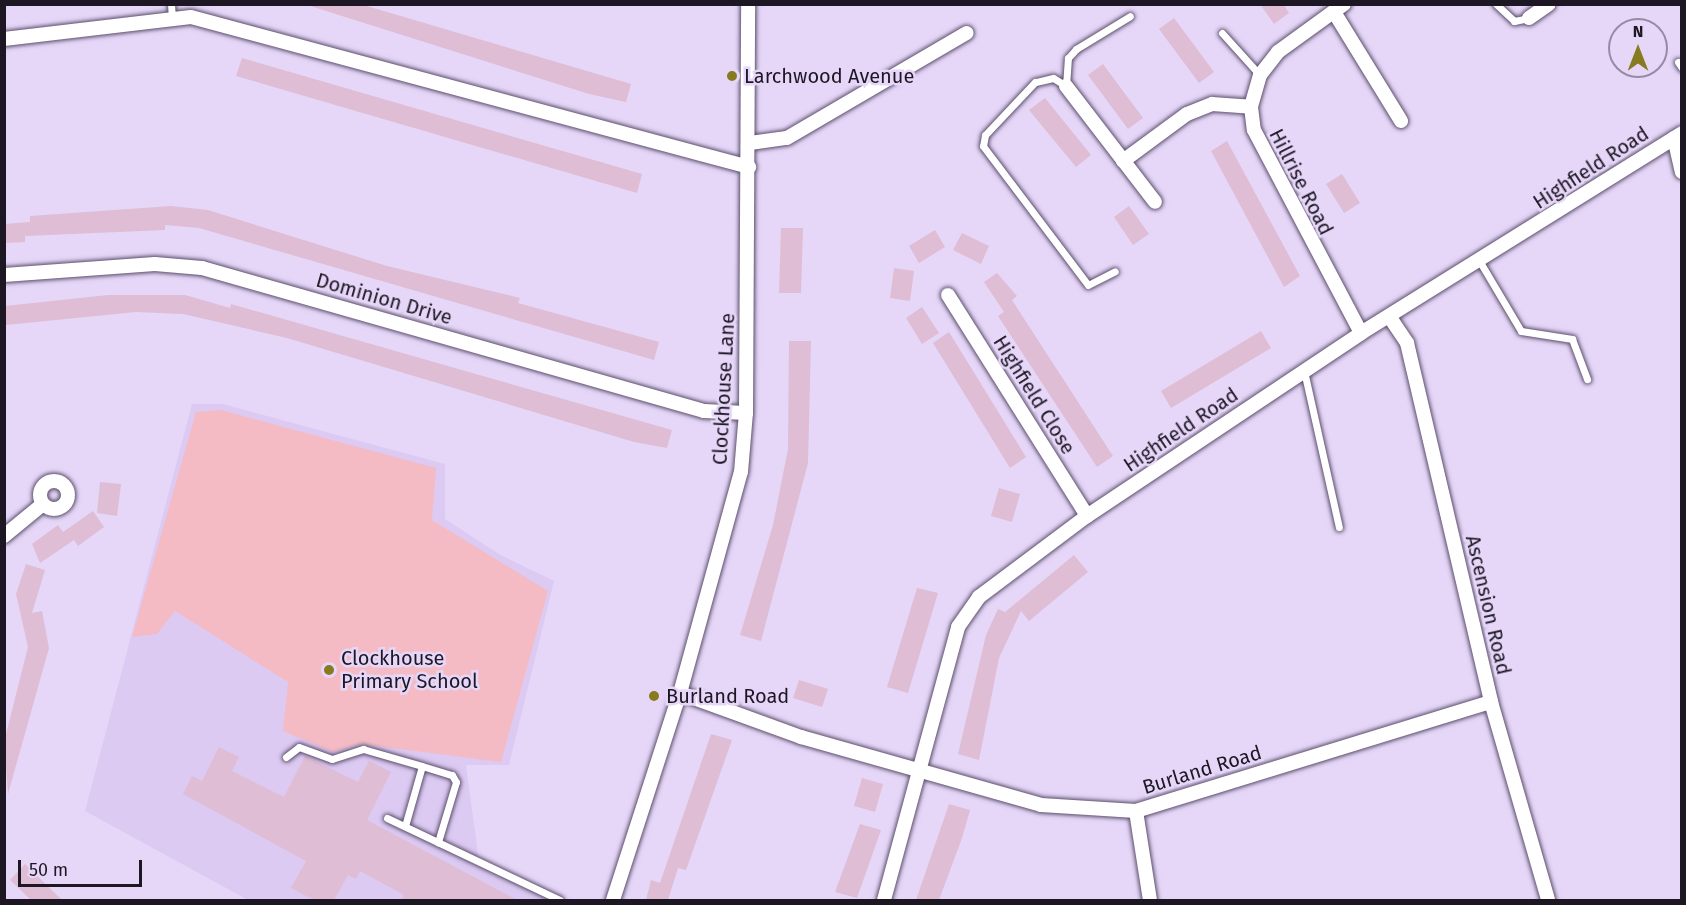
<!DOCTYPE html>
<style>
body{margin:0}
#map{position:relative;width:1686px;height:905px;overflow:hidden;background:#e6d7f9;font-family:"Fira Sans",sans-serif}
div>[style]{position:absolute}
.built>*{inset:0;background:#dccaf3}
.green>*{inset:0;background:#f4bbc5}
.building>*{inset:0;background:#debdd5}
.roads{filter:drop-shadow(0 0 2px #5c4f6c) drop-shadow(0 0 2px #5c4f6c)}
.service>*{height:7px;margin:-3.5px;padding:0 3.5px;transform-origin:3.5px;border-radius:3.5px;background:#fff}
.minor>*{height:14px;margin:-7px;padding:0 7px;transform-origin:7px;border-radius:7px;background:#fff}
.minor>.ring{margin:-7px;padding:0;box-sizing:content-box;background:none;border:14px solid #fff;border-radius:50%}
.dots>*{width:16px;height:16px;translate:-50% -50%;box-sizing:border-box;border:3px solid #e6d7f9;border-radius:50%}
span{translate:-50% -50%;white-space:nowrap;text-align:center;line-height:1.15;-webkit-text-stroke:5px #e6d7f9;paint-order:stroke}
.poi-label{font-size:20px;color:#1d1724}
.left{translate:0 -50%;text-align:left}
.street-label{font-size:20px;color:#1d1724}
.frame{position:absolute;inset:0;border:6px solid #1d1724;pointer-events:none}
.north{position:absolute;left:1608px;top:18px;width:60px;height:60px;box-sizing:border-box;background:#e6d7f9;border:2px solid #968aa4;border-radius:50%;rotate:0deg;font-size:16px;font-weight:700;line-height:24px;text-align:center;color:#1d1724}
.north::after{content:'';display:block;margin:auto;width:21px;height:27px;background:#887a1f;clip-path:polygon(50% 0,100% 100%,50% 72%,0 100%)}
.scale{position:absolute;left:18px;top:860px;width:124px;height:27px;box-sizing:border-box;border:3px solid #1d1724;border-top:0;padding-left:8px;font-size:18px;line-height:21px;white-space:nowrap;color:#1d1724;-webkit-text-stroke:4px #e6d7f9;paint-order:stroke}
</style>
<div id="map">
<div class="built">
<div style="clip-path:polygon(192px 404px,223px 404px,445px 464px,445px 519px,499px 554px,554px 581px,509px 765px,466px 765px,479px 861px,563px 900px,248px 900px,85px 811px)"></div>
</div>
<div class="green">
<div style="clip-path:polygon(221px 410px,436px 468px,432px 520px,548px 591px,501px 762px,360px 744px,333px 752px,283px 731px,288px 682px,175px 611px,157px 634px,132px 637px,196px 412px)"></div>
</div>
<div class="building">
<div style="clip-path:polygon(304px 4px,360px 4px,631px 84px,626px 102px,589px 94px)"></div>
<div style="clip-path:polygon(1260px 4px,1283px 4px,1289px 13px,1274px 24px)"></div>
<div style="clip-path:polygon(1174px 18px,1214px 72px,1199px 83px,1159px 29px)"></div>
<div style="clip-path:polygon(242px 58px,642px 174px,637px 193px,236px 76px)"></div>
<div style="clip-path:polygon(1103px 64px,1143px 118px,1128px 129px,1088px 75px)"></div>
<div style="clip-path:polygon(1045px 98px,1091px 155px,1076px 167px,1029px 110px)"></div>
<div style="clip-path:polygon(1227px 141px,1300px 276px,1284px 287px,1211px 151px)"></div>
<div style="clip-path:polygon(1342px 174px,1360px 203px,1344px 213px,1326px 184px)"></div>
<div style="clip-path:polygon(171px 206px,208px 210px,387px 266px,520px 298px,518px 303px,659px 342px,654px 360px,199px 228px,165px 225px,165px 230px,25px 236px,25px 242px,4px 243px,4px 224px,30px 222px,30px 216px)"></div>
<div style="clip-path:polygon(1129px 206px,1149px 234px,1133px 245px,1114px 217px)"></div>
<div style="clip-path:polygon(781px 228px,803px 228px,801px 293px,779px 293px)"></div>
<div style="clip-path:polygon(935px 230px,945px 247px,919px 263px,909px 246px)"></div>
<div style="clip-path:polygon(962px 233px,989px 246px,981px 264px,953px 250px)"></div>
<div style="clip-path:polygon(894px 268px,914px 271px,910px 301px,890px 298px)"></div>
<div style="clip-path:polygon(997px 273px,1017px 296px,1012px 300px,1113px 456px,1097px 467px,998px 316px,1004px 312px,984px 282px)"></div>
<div style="clip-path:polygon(108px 295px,185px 295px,230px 308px,231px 304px,672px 430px,667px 448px,634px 442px,287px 338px,183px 314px,136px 312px,6px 325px,5px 306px)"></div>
<div style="clip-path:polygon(922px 307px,939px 333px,922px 344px,906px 318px)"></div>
<div style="clip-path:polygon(1261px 331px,1271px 348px,1171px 408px,1161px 391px)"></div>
<div style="clip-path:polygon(949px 332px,1026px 457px,1010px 468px,933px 343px)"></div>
<div style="clip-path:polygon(789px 341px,811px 341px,808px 463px,761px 641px,740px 635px,773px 525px,788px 449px)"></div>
<div style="clip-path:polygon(100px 482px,121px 484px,117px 516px,97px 513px)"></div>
<div style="clip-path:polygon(999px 488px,1020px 494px,1012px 522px,991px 516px)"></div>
<div style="clip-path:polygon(93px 511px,104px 527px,78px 546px,74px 540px,40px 563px,32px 544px,58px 525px,63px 532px)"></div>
<div style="clip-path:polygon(1074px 555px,1088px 572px,1029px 621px,1021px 611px,999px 658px,979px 760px,958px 754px,986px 635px,998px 609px,1005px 612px)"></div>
<div style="clip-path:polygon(26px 564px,45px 570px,32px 613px,42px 611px,49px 648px,8px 794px,4px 742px,28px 647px,16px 594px)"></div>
<div style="clip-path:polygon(917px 588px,938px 593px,908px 693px,887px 687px)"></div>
<div style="clip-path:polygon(799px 680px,828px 689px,822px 707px,793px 698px)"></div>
<div style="clip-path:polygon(711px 734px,732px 740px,686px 870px,678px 868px,668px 900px,646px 900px,651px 880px,660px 883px)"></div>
<div style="clip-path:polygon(219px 747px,239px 757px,232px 771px,284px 797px,305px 756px,358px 782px,369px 761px,391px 772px,367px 820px,517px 900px,401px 900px,404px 895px,360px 871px,356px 879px,348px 875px,334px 900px,314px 900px,291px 888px,306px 861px,183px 794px,192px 776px,202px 781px)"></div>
<div style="clip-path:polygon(862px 778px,883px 784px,875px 812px,854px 806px)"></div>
<div style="clip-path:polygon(949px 804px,970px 810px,962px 838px,939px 900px,916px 900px)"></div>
<div style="clip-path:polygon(860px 824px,881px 830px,857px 898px,835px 892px)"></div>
<div style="clip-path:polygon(25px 864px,62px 900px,31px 900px,10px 880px)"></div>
</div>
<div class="roads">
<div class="service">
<div style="left:171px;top:4px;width:16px;rotate:86deg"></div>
<div style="left:1496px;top:4px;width:25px;rotate:43deg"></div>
<div style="left:1514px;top:21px;width:15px;rotate:-11deg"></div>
<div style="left:1222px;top:33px;width:57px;rotate:47.9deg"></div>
<div style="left:1678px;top:62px;width:7px;rotate:56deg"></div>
<div style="left:1066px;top:86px;width:15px;rotate:-148deg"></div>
<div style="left:1053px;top:78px;width:18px;rotate:167deg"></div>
<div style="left:1035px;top:82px;width:73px;rotate:133.3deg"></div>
<div style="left:985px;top:135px;width:11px;rotate:100deg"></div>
<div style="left:983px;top:146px;width:174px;rotate:52.9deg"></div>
<div style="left:1088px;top:285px;width:30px;rotate:-27deg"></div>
<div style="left:1066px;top:86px;width:28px;rotate:-86deg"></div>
<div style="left:1068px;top:58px;width:12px;rotate:-48deg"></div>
<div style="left:1076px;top:49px;width:63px;rotate:-31.4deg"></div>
<div style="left:1480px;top:262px;width:80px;rotate:59.3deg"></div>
<div style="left:1521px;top:331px;width:52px;rotate:8.9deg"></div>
<div style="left:1572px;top:339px;width:43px;rotate:69.4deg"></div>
<div style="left:1304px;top:371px;width:160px;rotate:77.4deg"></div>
<div style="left:286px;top:757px;width:16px;rotate:-38deg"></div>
<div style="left:299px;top:747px;width:35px;rotate:20deg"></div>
<div style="left:332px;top:759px;width:33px;rotate:-18deg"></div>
<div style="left:363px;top:749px;width:61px;rotate:16.1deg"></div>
<div style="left:387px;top:818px;width:191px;rotate:25.4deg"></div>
<div style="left:405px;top:826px;width:62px;rotate:-74.2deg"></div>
<div style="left:422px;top:766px;width:31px;rotate:17deg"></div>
<div style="left:452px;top:775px;width:8px;rotate:60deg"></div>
<div style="left:456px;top:782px;width:63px;rotate:106.7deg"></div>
</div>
<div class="minor">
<div style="left:1344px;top:4px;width:82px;rotate:144deg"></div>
<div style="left:1278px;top:52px;width:29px;rotate:128deg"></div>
<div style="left:1260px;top:75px;width:33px;rotate:106deg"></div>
<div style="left:1251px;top:107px;width:23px;rotate:83deg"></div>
<div style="left:1254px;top:130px;width:229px;rotate:62.2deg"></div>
<div style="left:1334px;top:12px;width:128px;rotate:58.4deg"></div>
<div style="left:1529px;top:18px;width:24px;rotate:-35deg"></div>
<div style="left:4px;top:39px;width:188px;rotate:-6.7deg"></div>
<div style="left:191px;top:17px;width:578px;rotate:15.05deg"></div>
<div style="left:1066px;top:86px;width:146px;rotate:52.5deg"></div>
<div style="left:1674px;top:138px;width:35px;rotate:77deg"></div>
<div style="left:750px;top:143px;width:37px;rotate:-8deg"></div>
<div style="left:787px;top:138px;width:208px;rotate:-30.3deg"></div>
<div style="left:1123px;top:161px;width:79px;rotate:-36.3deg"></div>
<div style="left:1187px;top:114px;width:27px;rotate:-22deg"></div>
<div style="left:1212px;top:104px;width:39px;rotate:4deg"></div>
<div style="left:4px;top:275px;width:151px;rotate:-4.2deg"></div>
<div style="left:155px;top:264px;width:47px;rotate:4.9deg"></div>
<div style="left:202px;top:268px;width:522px;rotate:15.9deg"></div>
<div style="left:704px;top:411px;width:42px;rotate:2.7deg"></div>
<div style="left:948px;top:295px;width:261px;rotate:57.8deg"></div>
<div style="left:1391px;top:319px;width:29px;rotate:56deg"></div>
<div style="left:1407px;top:343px;width:369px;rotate:76.8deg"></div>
<div style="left:1491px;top:702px;width:206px;rotate:73.9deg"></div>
<div class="ring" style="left:40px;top:481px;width:14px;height:14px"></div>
<div style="left:4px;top:536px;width:50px;rotate:-39.4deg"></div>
<div style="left:680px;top:693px;width:129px;rotate:20deg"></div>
<div style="left:801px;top:737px;width:249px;rotate:15.8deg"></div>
<div style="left:1041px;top:805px;width:95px;rotate:3.6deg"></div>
<div style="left:1136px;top:811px;width:371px;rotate:-17.1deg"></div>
<div style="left:1136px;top:811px;width:90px;rotate:81.1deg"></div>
<div style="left:613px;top:900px;width:218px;rotate:-72.1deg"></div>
<div style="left:680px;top:693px;width:229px;rotate:-74.6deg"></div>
<div style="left:741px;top:472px;width:59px;rotate:-85.2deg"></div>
<div style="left:746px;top:413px;width:409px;rotate:-89.7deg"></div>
<div style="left:884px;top:900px;width:283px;rotate:-74.8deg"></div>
<div style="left:958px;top:627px;width:37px;rotate:-55deg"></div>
<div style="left:979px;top:597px;width:135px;rotate:-36.9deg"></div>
<div style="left:1087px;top:516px;width:329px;rotate:-33.7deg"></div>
<div style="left:1361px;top:333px;width:378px;rotate:-31.9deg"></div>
</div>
</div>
<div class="dots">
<div style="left:732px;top:76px;background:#887a1f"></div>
<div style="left:329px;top:670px;background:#887a1f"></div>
<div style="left:654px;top:696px;background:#887a1f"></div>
</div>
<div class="poi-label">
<span class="left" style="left:744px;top:76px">Larchwood Avenue</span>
<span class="left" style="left:341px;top:670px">Clockhouse<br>Primary School</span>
<span class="left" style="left:666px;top:696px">Burland Road</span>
</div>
<div class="street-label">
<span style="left:1591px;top:168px;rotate:-33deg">Highfield Road</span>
<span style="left:1301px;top:182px;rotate:63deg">Hillrise Road</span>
<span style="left:384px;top:299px;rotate:16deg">Dominion Drive</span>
<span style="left:724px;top:389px;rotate:-87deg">Clockhouse Lane</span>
<span style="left:1034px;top:395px;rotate:58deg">Highfield Close</span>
<span style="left:1181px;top:430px;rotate:-34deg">Highfield Road</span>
<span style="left:1488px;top:605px;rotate:77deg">Ascension Road</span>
<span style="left:1202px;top:770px;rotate:-17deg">Burland Road</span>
</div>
<div class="frame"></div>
<div class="north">N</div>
<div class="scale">50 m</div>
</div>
